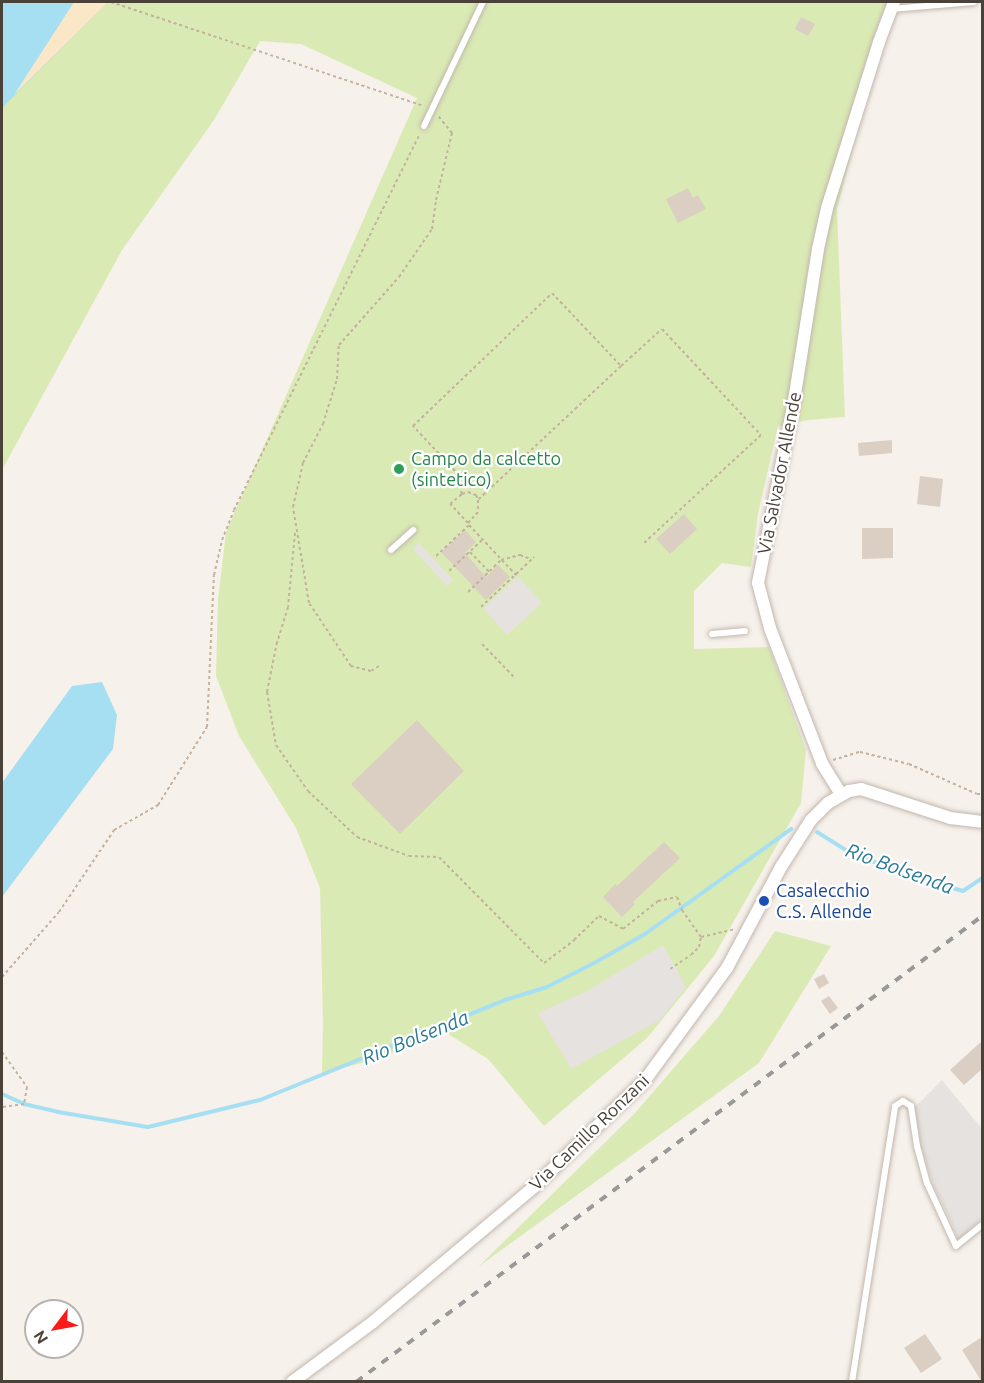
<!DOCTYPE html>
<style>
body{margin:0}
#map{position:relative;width:984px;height:1383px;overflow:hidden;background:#f6f1eb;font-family:Ubuntu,sans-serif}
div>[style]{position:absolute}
.green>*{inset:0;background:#daeab4}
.sand>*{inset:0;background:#f9e7c8}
.parking>*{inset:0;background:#e5e2df}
.water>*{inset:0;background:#a7dff2}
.stream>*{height:4px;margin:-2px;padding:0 2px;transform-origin:2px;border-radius:2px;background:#a7dff2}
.building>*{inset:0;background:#dbcec3}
.path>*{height:2px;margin-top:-1px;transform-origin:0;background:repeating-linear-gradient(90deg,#c4b19e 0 3px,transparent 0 6px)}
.roads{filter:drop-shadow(0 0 2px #c2b7ad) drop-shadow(0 0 2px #c2b7ad)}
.lane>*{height:6px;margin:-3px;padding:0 3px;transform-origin:3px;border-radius:3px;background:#fff}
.street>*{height:12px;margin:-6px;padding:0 6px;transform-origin:6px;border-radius:6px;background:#fff}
.rail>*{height:4px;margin-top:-2px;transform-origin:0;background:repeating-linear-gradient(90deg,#999 0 8px,transparent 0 16px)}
.dots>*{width:16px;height:16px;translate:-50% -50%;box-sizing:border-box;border:3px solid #fff;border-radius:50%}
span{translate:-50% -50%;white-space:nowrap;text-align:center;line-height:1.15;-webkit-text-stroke:4.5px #fff;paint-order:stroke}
.leisure-label{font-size:18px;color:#27864d}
.left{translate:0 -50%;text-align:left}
.street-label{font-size:18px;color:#4a4138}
.transit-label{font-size:18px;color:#164399}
.water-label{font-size:20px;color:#287a98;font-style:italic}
.frame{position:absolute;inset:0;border:3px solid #4a4138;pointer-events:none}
.north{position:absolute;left:24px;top:1299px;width:60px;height:60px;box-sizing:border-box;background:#fff;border:2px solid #b7b3af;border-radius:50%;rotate:238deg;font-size:16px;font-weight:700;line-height:24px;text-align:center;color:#4a4138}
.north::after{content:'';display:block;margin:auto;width:21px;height:27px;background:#fe1a1a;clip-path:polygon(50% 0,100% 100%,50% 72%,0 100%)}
</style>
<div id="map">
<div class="green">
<div style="clip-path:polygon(2px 2px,982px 2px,888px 12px,837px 209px,845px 417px,808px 420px,778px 426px,758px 514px,751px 567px,722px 563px,694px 591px,694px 649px,769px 647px,806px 750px,801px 803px,714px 956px,647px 1038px,544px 1126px,488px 1059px,445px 1032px,379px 1058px,322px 1074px,323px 1024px,320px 888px,296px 828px,239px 736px,216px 676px,218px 599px,226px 532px,417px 98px,301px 44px,260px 41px,214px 120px,122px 250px,2px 470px)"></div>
<div style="clip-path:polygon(775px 931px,831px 946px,759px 1063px,478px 1267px,634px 1114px,719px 1016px)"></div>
</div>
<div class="sand">
<div style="clip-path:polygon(74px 2px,108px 2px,11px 98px,70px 8px)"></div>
</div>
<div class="parking">
<div style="clip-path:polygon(419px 543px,453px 580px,447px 586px,413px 549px)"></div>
<div style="clip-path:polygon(518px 576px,542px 603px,507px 635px,483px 608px)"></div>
<div style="clip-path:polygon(663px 945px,686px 987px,660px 1020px,571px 1069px,538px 1013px,585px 992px)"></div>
<div style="clip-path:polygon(942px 1080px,982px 1129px,982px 1219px,959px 1239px,932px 1182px,920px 1144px,914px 1108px)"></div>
</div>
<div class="water">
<div style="clip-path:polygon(2px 2px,74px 2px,14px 95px,108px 2px,2px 108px)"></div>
<div style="clip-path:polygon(102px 682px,117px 715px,113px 749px,2px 897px,2px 783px,72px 686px)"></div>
</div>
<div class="stream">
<div style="left:817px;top:832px;width:38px;rotate:32deg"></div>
<div style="left:849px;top:852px;width:66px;rotate:21.5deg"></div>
<div style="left:910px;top:876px;width:55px;rotate:15.8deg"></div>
<div style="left:963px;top:891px;width:23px;rotate:-34deg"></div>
<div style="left:2px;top:1094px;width:24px;rotate:24deg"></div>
<div style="left:24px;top:1104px;width:35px;rotate:13deg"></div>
<div style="left:58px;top:1112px;width:91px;rotate:9.5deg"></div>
<div style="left:148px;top:1127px;width:115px;rotate:-13.6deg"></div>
<div style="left:260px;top:1100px;width:265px;rotate:-22.2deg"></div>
<div style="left:505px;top:1000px;width:44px;rotate:-17.2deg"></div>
<div style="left:547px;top:987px;width:55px;rotate:-27deg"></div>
<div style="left:596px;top:962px;width:56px;rotate:-29.7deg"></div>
<div style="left:645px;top:934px;width:180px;rotate:-35.7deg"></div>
</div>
<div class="building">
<div style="clip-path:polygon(801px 17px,815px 24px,808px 36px,795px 29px)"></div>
<div style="clip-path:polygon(688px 188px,693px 198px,698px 195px,706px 209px,678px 223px,666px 199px)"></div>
<div style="clip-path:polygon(892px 440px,892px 453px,859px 456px,858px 443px)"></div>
<div style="clip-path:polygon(920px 476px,943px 479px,940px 507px,917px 504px)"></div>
<div style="clip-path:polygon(684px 514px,697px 529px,670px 554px,656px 539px)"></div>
<div style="clip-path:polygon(862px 528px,893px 528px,893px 558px,862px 559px)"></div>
<div style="clip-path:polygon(465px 530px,476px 542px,465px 553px,486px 577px,498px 565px,510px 577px,486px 600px,441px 552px)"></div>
<div style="clip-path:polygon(417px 720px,464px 771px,400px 834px,351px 784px)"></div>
<div style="clip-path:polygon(664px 842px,680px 858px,633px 902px,635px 904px,622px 917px,603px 897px,615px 884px,617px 886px)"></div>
<div style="clip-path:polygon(824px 974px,829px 983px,819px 989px,814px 979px)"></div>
<div style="clip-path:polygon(829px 996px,838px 1008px,830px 1014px,821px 1001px)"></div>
<div style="clip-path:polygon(982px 1041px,982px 1069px,964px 1085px,950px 1070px)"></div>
<div style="clip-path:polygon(925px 1334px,942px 1359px,921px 1373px,904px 1348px)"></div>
<div style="clip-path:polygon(982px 1337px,982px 1382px,962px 1350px)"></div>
</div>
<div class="path">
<div style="left:111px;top:2px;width:330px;rotate:18.4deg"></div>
<div style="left:621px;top:366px;width:55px;rotate:-42.1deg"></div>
<div style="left:662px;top:329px;width:145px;rotate:47deg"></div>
<div style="left:761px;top:435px;width:161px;rotate:137.3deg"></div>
<div style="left:462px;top:494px;width:6px;rotate:-18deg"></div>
<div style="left:468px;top:492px;width:9px;rotate:21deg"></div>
<div style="left:476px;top:495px;width:5px;rotate:68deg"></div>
<div style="left:478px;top:500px;width:12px;rotate:90deg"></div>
<div style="left:478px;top:512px;width:15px;rotate:132deg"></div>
<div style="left:468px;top:523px;width:26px;rotate:-133deg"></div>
<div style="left:450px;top:504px;width:16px;rotate:-40deg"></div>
<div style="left:462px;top:494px;width:24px;rotate:-107deg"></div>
<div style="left:455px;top:471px;width:62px;rotate:-133deg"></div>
<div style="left:413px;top:426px;width:192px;rotate:-43.7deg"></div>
<div style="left:552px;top:293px;width:100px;rotate:46.6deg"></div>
<div style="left:621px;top:366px;width:196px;rotate:136.9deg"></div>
<div style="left:295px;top:533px;width:74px;rotate:95.4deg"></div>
<div style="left:288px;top:607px;width:37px;rotate:107deg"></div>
<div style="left:277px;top:642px;width:51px;rotate:101.3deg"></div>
<div style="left:267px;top:692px;width:54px;rotate:80.4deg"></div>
<div style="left:276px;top:745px;width:56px;rotate:55.2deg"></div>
<div style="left:308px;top:791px;width:67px;rotate:43.2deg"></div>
<div style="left:357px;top:837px;width:55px;rotate:20.1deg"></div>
<div style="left:409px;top:856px;width:30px;rotate:2deg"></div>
<div style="left:439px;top:857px;width:149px;rotate:45.3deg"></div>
<div style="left:544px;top:963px;width:38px;rotate:-37deg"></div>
<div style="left:574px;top:940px;width:35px;rotate:-44deg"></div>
<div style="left:599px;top:916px;width:27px;rotate:28deg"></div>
<div style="left:623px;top:929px;width:45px;rotate:-38.7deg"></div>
<div style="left:658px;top:901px;width:19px;rotate:-12deg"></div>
<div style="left:677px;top:897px;width:14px;rotate:69deg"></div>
<div style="left:682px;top:910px;width:33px;rotate:55deg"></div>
<div style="left:701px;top:937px;width:35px;rotate:-13deg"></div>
<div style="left:470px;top:552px;width:28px;rotate:46deg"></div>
<div style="left:436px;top:556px;width:45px;rotate:-43.2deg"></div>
<div style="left:469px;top:525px;width:69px;rotate:46.8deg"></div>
<div style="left:449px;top:571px;width:45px;rotate:-43.2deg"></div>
<div style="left:468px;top:592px;width:46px;rotate:-44.1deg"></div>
<div style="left:501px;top:560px;width:20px;rotate:-15deg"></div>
<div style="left:520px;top:555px;width:12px;rotate:20deg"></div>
<div style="left:481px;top:607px;width:73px;rotate:-43.3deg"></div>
<div style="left:482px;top:644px;width:47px;rotate:45.9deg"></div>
<div style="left:379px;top:666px;width:9px;rotate:148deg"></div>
<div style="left:371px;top:671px;width:21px;rotate:-166deg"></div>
<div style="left:351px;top:666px;width:76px;rotate:-123.7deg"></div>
<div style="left:309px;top:603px;width:97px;rotate:-99.5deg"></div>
<div style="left:293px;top:507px;width:45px;rotate:-77.2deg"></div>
<div style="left:303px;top:463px;width:44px;rotate:-62.9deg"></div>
<div style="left:323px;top:424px;width:47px;rotate:-72.7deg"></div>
<div style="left:337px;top:379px;width:34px;rotate:-87deg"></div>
<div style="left:339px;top:345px;width:91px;rotate:-48.6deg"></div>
<div style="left:399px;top:277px;width:58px;rotate:-55.5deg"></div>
<div style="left:432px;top:229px;width:29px;rotate:-82deg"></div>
<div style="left:436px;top:200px;width:69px;rotate:-76.6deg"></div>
<div style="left:452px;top:133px;width:22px;rotate:-129deg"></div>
<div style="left:833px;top:760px;width:28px;rotate:-17deg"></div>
<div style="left:860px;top:752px;width:50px;rotate:13.8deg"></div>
<div style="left:909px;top:764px;width:74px;rotate:23.8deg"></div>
<div style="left:977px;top:794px;width:5px"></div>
<div style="left:670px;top:969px;width:25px;rotate:-34deg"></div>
<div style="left:691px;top:955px;width:11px;rotate:-45deg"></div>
<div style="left:699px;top:947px;width:10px;rotate:-79deg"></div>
<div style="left:2px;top:977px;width:86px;rotate:-48.8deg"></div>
<div style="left:59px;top:912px;width:99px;rotate:-56.1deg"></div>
<div style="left:114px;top:830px;width:51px;rotate:-29.6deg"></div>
<div style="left:158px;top:805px;width:92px;rotate:-57.9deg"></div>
<div style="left:207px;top:727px;width:152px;rotate:-87.4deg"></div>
<div style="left:214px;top:575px;width:36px;rotate:-77deg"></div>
<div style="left:222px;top:540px;width:32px;rotate:-68deg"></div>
<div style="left:234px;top:510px;width:419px;rotate:-63.7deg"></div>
<div style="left:2px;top:1052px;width:43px;rotate:54.5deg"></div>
<div style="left:27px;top:1087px;width:17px;rotate:100deg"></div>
<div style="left:24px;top:1104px;width:22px;rotate:172deg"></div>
</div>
<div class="roads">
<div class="lane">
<div style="left:891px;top:9px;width:83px;rotate:-4.8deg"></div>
<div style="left:424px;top:126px;width:137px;rotate:-64.6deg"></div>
<div style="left:391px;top:550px;width:30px;rotate:-42deg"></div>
<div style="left:712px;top:634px;width:33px;rotate:-5deg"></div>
<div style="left:852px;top:1382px;width:279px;rotate:-81.1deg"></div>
<div style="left:895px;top:1106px;width:9px;rotate:-32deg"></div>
<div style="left:903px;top:1101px;width:9px;rotate:32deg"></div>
<div style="left:911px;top:1106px;width:40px;rotate:81.5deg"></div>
<div style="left:917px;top:1146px;width:38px;rotate:75deg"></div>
<div style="left:927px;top:1183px;width:69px;rotate:65.3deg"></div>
<div style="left:956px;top:1246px;width:33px;rotate:-39deg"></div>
</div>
<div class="street">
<div style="left:841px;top:794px;width:36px;rotate:-122deg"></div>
<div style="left:822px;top:763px;width:145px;rotate:-111.1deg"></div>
<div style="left:770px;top:628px;width:47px;rotate:-104.9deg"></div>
<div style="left:758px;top:583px;width:179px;rotate:-78.8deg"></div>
<div style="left:793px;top:407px;width:160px;rotate:-81deg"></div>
<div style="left:818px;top:249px;width:42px;rotate:-77.6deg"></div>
<div style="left:827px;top:208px;width:174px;rotate:-72.6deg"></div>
<div style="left:879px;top:42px;width:43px;rotate:-69.4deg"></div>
<div style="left:292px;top:1382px;width:101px;rotate:-36.5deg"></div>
<div style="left:373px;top:1322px;width:212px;rotate:-40deg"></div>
<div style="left:535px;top:1186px;width:153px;rotate:-43.9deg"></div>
<div style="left:645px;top:1080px;width:139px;rotate:-53.8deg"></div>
<div style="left:727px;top:968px;width:115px;rotate:-61.9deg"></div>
<div style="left:781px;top:867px;width:56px;rotate:-57.4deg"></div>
<div style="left:811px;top:820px;width:24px;rotate:-45deg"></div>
<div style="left:828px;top:803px;width:24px;rotate:-30deg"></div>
<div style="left:849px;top:791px;width:12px;rotate:-9deg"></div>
<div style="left:861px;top:789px;width:94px;rotate:18deg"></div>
<div style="left:950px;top:818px;width:32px;rotate:7deg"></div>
</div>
</div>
<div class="rail">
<div style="left:356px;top:1382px;width:780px;rotate:-36.66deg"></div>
</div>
<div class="dots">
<div style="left:399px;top:469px;background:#2e9e5b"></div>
<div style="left:764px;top:901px;background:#1a4fb4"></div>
</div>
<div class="leisure-label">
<span class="left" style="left:411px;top:469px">Campo da calcetto<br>(sintetico)</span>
</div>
<div class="street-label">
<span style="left:779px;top:473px;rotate:-79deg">Via Salvador Allende</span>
<span style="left:589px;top:1132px;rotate:-44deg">Via Camillo Ronzani</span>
</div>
<div class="transit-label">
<span class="left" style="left:776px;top:901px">Casalecchio<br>C.S. Allende</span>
</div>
<div class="water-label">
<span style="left:900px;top:868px;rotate:20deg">Rio Bolsenda</span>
<span style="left:415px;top:1037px;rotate:-22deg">Rio Bolsenda</span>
</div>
<div class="frame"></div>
<div class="north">N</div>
</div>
